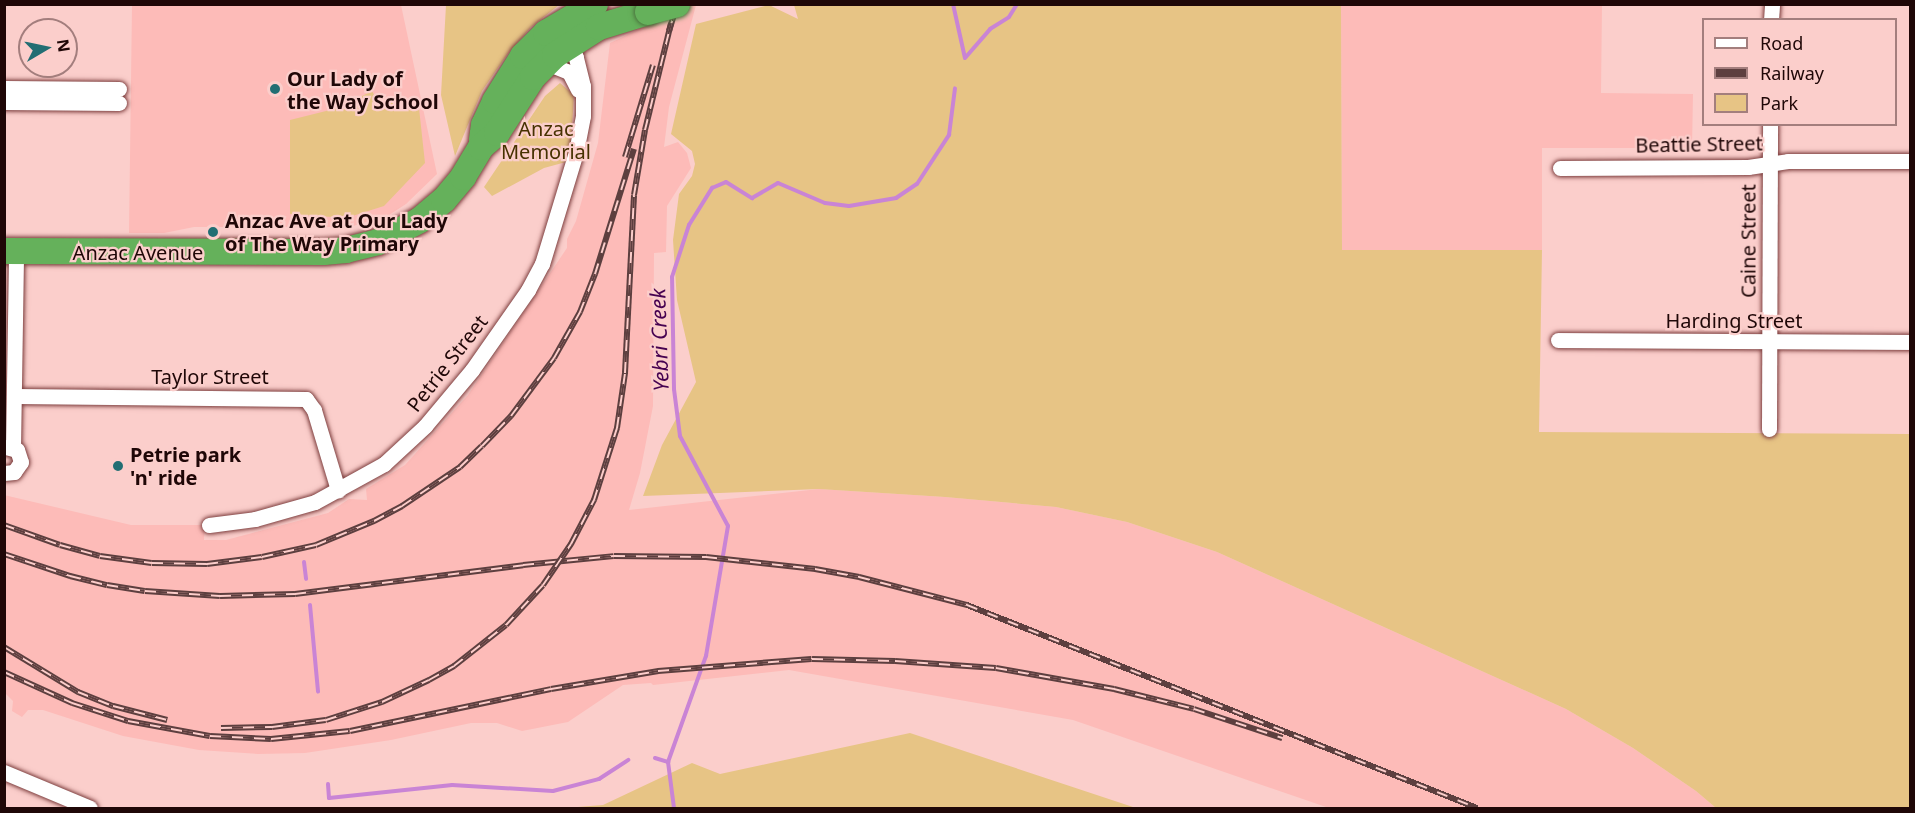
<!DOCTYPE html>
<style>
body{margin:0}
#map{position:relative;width:1915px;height:813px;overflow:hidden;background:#fbcecb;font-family:"Noto Sans",sans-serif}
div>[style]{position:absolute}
.built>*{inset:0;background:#fdbbb8}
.green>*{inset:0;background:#e7c485}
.stream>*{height:4px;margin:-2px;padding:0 2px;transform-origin:2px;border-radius:2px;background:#c984d5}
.roads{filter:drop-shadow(0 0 2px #7d3e3e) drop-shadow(0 0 2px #7d3e3e)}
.street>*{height:15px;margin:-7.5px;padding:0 7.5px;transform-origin:7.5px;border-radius:7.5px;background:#fff}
.highway>*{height:26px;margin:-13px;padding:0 13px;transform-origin:13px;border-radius:13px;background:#65b15b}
.rail>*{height:6px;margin-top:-3px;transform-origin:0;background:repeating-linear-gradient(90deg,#fbcecb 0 11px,#5d3f3f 0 22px);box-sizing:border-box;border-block:2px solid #5d3f3f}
.bridges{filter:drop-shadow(0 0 2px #4c763e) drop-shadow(0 0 2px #4c763e)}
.highway-bridge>*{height:26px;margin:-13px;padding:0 13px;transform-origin:13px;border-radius:13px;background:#65b15b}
.dots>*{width:16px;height:16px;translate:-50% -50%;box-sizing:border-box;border:3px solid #fbcecb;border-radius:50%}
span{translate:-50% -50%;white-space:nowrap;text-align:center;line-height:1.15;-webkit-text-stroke:4.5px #fbcecb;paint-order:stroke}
.poi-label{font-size:20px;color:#1f0707;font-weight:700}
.left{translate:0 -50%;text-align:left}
.park-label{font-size:20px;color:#463101}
.street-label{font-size:20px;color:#1f0707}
.water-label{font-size:21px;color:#460150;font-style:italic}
.frame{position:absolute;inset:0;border:6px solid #1f0707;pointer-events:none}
.legend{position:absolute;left:1702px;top:18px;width:195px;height:108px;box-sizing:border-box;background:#fbcecb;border:2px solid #a37e7d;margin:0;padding:8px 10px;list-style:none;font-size:18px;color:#1f0707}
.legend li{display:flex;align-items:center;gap:12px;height:30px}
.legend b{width:30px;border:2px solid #a37e7d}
.north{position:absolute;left:18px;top:18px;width:60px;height:60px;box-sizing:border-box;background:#fbcecb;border:2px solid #a37e7d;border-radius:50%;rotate:81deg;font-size:16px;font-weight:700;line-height:24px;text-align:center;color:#1f0707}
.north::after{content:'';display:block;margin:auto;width:21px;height:27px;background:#226e73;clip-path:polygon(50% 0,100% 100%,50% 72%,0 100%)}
</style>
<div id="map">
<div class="built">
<div style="clip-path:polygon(132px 5px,401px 5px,437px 174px,406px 204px,389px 215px,350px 227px,194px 227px,164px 233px,129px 233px)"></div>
<div style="clip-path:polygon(657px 5px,696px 5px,669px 107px,664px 147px,678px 142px,687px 153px,691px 168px,667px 206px,666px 252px,654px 253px,653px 406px,640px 473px,629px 510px,819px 489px,945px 497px,1056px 507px,1127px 522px,1217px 552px,1566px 709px,1633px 748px,1696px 791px,1716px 808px,1329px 808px,1073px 720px,789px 670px,653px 685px,651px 683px,623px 685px,568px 722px,522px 731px,497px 723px,471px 723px,391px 740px,305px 753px,258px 754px,199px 750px,123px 736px,43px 710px,28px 710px,22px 717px,12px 711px,13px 701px,4px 692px,4px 495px,131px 525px,205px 525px,204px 540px,226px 540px,328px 513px,349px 499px,367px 500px,366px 489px,405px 465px,468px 395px,567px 248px,567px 239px,576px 221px,598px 143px,610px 43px,648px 25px)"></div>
<div style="clip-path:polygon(1341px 5px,1602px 5px,1601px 93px,1693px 94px,1692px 148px,1542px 148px,1542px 250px,1342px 250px)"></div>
</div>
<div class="green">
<div style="clip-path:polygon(446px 5px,559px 5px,531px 27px,509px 52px,482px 91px,455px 156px,441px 95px)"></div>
<div style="clip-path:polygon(769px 5px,798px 19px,794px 5px,1341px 5px,1342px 250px,1542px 250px,1539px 432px,1910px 434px,1910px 808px,1716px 808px,1696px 791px,1633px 748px,1566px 709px,1217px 552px,1127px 522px,1056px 507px,945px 497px,819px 489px,643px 496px,662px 445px,696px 382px,677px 300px,673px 240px,679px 194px,692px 176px,695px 164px,692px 151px,671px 134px,696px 24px)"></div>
<div style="clip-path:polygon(560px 83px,574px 95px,571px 144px,566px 162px,544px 168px,492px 196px,484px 187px,545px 96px)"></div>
<div style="clip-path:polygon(372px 91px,377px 100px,418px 99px,425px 163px,384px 206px,346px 218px,290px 214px,290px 120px,338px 108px)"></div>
<div style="clip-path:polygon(910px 733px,1136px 808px,565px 808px,603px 805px,692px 763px,720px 774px)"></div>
</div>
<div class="stream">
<div style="left:953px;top:4px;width:55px;rotate:77.5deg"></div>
<div style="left:965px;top:58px;width:38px;rotate:-49deg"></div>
<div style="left:990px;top:29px;width:22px;rotate:-32deg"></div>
<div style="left:1009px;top:17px;width:15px;rotate:-58deg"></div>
<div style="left:304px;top:562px;width:17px;rotate:83deg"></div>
<div style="left:310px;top:605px;width:87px;rotate:84.7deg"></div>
<div style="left:655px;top:758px;width:14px;rotate:17deg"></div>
<div style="left:328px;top:784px;width:14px;rotate:86deg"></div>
<div style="left:329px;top:798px;width:124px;rotate:-6deg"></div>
<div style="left:452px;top:785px;width:101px;rotate:3.4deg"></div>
<div style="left:553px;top:791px;width:48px;rotate:-14.6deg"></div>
<div style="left:599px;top:779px;width:35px;rotate:-33deg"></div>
<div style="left:674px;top:808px;width:46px;rotate:-97.4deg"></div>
<div style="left:668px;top:762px;width:113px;rotate:-70.3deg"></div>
<div style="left:706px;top:656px;width:132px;rotate:-80.4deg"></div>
<div style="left:728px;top:526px;width:102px;rotate:-118.1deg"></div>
<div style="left:680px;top:436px;width:47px;rotate:-97.3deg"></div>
<div style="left:674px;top:389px;width:112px;rotate:-91deg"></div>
<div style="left:672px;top:277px;width:55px;rotate:-71.9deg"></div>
<div style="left:689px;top:225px;width:44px;rotate:-58.1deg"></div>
<div style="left:712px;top:188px;width:15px;rotate:-23deg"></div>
<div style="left:726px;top:182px;width:31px;rotate:32deg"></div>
<div style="left:752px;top:198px;width:30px;rotate:-30deg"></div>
<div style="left:778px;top:183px;width:51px;rotate:23.1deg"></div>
<div style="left:825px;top:203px;width:24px;rotate:7deg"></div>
<div style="left:849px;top:206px;width:48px;rotate:-9.7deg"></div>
<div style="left:896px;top:198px;width:25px;rotate:-34deg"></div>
<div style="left:917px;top:184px;width:59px;rotate:-56.9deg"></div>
<div style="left:949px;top:135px;width:47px;rotate:-82.7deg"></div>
</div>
<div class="roads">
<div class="street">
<div style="left:1771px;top:20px;width:16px;rotate:-86deg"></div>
<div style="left:544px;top:66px;width:10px"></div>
<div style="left:554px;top:66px;width:16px;rotate:22deg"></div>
<div style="left:569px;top:72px;width:20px;rotate:63deg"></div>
<div style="left:4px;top:88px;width:115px;rotate:0.5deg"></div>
<div style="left:4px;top:102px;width:115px;rotate:0.5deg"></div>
<div style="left:1560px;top:168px;width:188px;rotate:-0.3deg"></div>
<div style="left:1748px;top:167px;width:40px;rotate:-8.5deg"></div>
<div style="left:1788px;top:161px;width:122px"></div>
<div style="left:1558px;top:340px;width:352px;rotate:0.3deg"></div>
<div style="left:15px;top:396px;width:291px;rotate:0.6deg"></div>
<div style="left:306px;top:399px;width:14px;rotate:54deg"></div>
<div style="left:314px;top:410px;width:84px;rotate:73.3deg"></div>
<div style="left:1769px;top:429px;width:305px;rotate:-89.8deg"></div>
<div style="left:13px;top:448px;width:197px;rotate:-89.1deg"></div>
<div style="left:4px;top:473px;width:10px;rotate:-6deg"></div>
<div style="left:14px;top:472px;width:12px;rotate:-55deg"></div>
<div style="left:21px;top:462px;width:13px;rotate:-108deg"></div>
<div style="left:17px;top:450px;width:12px;rotate:-166deg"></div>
<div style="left:209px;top:525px;width:46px;rotate:-7.4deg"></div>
<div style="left:255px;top:519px;width:62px;rotate:-15.8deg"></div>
<div style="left:315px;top:502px;width:79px;rotate:-28.8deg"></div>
<div style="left:384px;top:464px;width:56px;rotate:-42.8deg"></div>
<div style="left:425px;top:426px;width:73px;rotate:-50deg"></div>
<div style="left:472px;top:370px;width:98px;rotate:-55deg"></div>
<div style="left:528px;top:290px;width:30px;rotate:-62deg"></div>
<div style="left:542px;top:264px;width:117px;rotate:-73.1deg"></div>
<div style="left:576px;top:152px;width:37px;rotate:-79deg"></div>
<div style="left:583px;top:116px;width:30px;rotate:-90deg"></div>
<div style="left:583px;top:86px;width:30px;rotate:-104deg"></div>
<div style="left:576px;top:57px;width:14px;rotate:-129deg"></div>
<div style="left:567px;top:46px;width:6px;rotate:-162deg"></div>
<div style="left:4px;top:772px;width:93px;rotate:22.7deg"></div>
</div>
<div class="highway">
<div style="left:482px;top:139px;width:14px;rotate:-82deg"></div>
<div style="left:484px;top:125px;width:26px;rotate:-65deg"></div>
<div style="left:495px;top:101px;width:53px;rotate:-58.1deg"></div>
<div style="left:523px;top:56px;width:33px;rotate:-45deg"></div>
<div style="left:546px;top:33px;width:57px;rotate:-30.6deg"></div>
<div style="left:4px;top:251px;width:320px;rotate:0.2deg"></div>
<div style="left:324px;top:252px;width:22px;rotate:-5deg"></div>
<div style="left:346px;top:250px;width:33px;rotate:-14deg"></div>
<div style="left:378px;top:242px;width:47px;rotate:-27.6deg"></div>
<div style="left:420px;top:220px;width:31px;rotate:-40deg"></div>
<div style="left:444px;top:200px;width:30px;rotate:-50deg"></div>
<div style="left:463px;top:177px;width:35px;rotate:-59deg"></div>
<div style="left:481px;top:147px;width:21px;rotate:-41deg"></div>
<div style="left:497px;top:133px;width:67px;rotate:-57.3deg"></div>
<div style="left:533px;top:77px;width:31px;rotate:-45deg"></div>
<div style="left:555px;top:55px;width:52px;rotate:-32.5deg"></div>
<div style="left:599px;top:27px;width:51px;rotate:-17deg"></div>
</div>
</div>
<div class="rail">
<div style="left:669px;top:31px;width:28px;rotate:-73deg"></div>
<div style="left:625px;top:157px;width:96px;rotate:-73.1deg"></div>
<div style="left:4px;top:525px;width:59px;rotate:19.7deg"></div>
<div style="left:60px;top:545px;width:41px;rotate:15.4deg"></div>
<div style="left:100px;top:556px;width:52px;rotate:7.7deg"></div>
<div style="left:152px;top:563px;width:55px;rotate:1deg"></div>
<div style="left:207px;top:564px;width:55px;rotate:-7.3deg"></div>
<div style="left:262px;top:557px;width:55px;rotate:-12.5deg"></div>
<div style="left:316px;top:545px;width:63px;rotate:-22.5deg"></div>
<div style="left:374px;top:521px;width:32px;rotate:-28deg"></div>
<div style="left:402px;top:506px;width:70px;rotate:-33.9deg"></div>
<div style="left:460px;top:467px;width:30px;rotate:-44deg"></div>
<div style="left:482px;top:446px;width:42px;rotate:-46deg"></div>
<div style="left:511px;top:416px;width:72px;rotate:-53.4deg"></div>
<div style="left:554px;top:358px;width:53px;rotate:-60.5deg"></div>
<div style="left:580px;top:312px;width:41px;rotate:-68.5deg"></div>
<div style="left:595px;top:274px;width:131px;rotate:-72.7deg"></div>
<div style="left:4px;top:554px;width:70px;rotate:18.4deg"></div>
<div style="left:70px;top:576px;width:38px;rotate:14deg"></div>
<div style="left:107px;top:585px;width:38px;rotate:9deg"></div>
<div style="left:145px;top:591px;width:75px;rotate:3.8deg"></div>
<div style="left:220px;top:596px;width:75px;rotate:-1.5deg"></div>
<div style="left:295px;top:594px;width:230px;rotate:-7.2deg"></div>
<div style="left:523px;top:565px;width:91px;rotate:-5.6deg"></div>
<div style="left:614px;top:556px;width:92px;rotate:0.6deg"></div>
<div style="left:706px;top:557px;width:110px;rotate:6.3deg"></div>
<div style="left:815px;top:569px;width:45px;rotate:10.3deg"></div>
<div style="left:859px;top:577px;width:112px;rotate:14.5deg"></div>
<div style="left:967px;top:605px;width:549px;rotate:21.7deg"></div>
<div style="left:4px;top:647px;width:87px;rotate:31.3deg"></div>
<div style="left:78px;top:692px;width:38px;rotate:22deg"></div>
<div style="left:113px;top:706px;width:56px;rotate:14.5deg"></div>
<div style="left:4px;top:672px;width:75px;rotate:24.5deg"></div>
<div style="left:72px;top:703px;width:59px;rotate:17.8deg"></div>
<div style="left:128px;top:721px;width:83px;rotate:10.4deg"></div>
<div style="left:210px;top:736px;width:61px;rotate:2.8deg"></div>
<div style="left:271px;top:739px;width:79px;rotate:-5.8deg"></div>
<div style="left:350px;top:731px;width:205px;rotate:-11.8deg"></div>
<div style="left:551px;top:689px;width:109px;rotate:-9.5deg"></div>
<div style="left:658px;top:671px;width:154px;rotate:-4.5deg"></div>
<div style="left:812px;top:659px;width:83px;rotate:1.4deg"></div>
<div style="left:895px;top:661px;width:101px;rotate:4deg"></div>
<div style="left:996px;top:668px;width:120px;rotate:10.1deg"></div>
<div style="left:1114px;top:689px;width:82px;rotate:14deg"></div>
<div style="left:1194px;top:709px;width:93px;rotate:18.2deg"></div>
<div style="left:221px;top:728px;width:51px;rotate:-1.1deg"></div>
<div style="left:272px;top:727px;width:54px;rotate:-7.4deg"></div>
<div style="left:326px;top:720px;width:59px;rotate:-17.8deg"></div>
<div style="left:382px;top:702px;width:52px;rotate:-25.1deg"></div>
<div style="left:429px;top:680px;width:29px;rotate:-29deg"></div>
<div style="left:454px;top:666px;width:66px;rotate:-38.3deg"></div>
<div style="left:506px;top:625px;width:54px;rotate:-47.2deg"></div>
<div style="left:543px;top:585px;width:50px;rotate:-55.7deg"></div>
<div style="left:571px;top:544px;width:50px;rotate:-62.4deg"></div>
<div style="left:594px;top:500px;width:76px;rotate:-72.3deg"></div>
<div style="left:617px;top:428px;width:56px;rotate:-81.7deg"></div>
<div style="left:625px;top:373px;width:178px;rotate:-87.1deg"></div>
<div style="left:634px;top:195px;width:66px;rotate:-80.4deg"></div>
<div style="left:645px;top:130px;width:110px;rotate:-76.3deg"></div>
</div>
<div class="bridges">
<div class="highway-bridge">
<div style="left:648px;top:12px;width:30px;rotate:-15deg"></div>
</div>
</div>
<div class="dots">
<div style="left:275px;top:89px;background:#226e73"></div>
<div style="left:213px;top:232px;background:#226e73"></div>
<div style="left:118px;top:466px;background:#226e73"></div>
</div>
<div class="poi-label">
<span class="left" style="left:287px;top:90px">Our Lady of<br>the Way School</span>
<span class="left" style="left:225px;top:232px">Anzac Ave at Our Lady<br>of The Way Primary</span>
<span class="left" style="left:130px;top:466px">Petrie park<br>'n' ride</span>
</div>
<div class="park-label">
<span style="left:546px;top:140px">Anzac<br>Memorial</span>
</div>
<div class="street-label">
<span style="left:1699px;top:144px;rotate:-1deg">Beattie Street</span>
<span style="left:1748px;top:241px;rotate:-90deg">Caine Street</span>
<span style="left:138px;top:252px">Anzac Avenue</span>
<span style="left:1734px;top:320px">Harding Street</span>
<span style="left:447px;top:363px;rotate:-52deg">Petrie Street</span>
<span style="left:210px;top:376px">Taylor Street</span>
</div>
<div class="water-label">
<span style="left:659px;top:340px;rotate:-92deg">Yebri Creek</span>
</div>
<div class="frame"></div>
<ul class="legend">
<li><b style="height:8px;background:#fff"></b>Road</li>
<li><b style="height:8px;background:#5d3f3f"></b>Railway</li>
<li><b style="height:16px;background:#e7c485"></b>Park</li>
</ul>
<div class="north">N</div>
</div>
